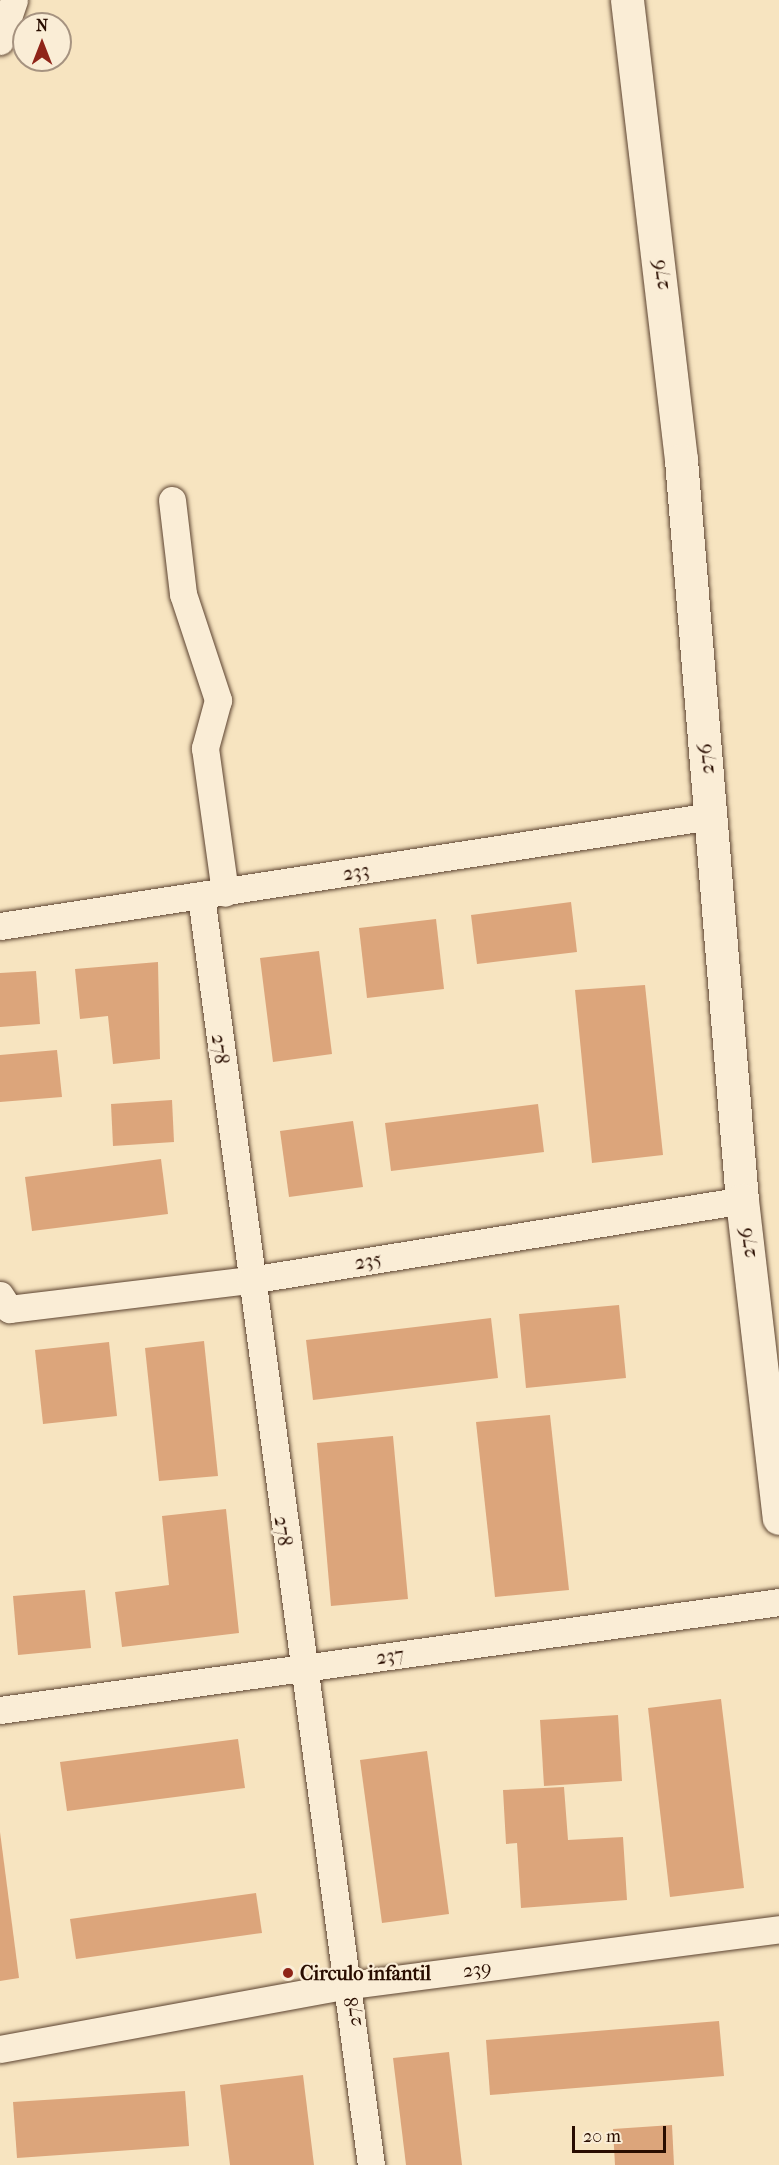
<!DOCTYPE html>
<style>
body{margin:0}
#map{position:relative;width:779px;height:2165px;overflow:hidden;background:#f7e4c0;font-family:"IM FELL French Canon",serif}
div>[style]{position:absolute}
.building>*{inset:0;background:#dca57b}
.roads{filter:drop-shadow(0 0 2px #5c4330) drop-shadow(0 0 2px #5c4330)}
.minor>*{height:27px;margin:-13.5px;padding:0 13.5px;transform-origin:13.5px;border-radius:13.5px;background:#faedd6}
.tertiary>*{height:33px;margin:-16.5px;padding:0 16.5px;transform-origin:16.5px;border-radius:16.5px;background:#faedd6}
.dots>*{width:16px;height:16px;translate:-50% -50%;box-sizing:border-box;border:3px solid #faedd6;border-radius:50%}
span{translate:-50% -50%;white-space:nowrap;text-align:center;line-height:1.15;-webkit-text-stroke:4.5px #faedd6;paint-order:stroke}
.street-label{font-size:20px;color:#290d00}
.poi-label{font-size:20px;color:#290d00;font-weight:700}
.left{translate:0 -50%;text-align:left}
.north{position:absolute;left:12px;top:12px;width:60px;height:60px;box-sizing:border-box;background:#faedd6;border:2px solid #a69380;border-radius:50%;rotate:0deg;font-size:16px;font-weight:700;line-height:24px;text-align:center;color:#290d00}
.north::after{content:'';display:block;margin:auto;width:21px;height:27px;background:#8f2418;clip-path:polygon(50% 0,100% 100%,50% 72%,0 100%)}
.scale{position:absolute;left:572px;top:2126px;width:94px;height:27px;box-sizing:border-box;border:3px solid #290d00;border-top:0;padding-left:8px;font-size:18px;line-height:21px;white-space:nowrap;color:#290d00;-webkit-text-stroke:4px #faedd6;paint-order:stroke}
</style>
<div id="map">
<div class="building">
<div style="clip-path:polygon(571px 902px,577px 952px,477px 964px,471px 915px)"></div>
<div style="clip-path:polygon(436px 919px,444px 989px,367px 998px,359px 928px)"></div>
<div style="clip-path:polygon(319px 951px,332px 1054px,273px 1062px,260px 958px)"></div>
<div style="clip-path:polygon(158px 962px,160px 1059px,113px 1064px,108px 1016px,80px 1019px,75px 969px)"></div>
<div style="clip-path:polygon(36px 971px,40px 1024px,0 1027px,0 973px)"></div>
<div style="clip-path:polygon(645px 985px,663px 1155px,592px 1163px,575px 990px)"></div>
<div style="clip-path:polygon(57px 1050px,62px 1097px,0 1102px,0 1055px)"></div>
<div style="clip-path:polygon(172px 1100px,174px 1142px,113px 1146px,111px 1104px)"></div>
<div style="clip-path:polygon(538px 1104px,544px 1152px,391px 1171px,385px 1123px)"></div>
<div style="clip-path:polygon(353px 1121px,363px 1187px,289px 1197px,280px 1131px)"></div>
<div style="clip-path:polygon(161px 1159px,168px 1214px,32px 1231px,25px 1177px)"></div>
<div style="clip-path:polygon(619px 1305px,626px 1378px,526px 1388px,519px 1314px)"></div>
<div style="clip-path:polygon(491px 1318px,498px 1378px,313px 1400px,306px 1340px)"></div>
<div style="clip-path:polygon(204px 1341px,218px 1476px,159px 1481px,145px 1348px)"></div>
<div style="clip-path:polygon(109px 1342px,117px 1416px,43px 1424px,35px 1350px)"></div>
<div style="clip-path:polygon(550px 1415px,569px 1590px,495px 1597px,476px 1422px)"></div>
<div style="clip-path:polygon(393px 1436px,408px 1599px,331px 1606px,317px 1443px)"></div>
<div style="clip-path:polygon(226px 1509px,239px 1633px,122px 1647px,115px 1592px,169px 1585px,162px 1516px)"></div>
<div style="clip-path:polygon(85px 1590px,91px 1648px,18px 1655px,13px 1596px)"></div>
<div style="clip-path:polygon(721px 1699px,744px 1888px,670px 1897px,648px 1708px)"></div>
<div style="clip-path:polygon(618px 1715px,622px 1781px,544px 1786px,540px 1720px)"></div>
<div style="clip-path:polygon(238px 1739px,245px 1788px,67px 1811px,60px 1762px)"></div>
<div style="clip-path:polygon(427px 1751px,449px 1914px,382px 1923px,360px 1760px)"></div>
<div style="clip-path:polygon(564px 1787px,568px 1840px,623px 1837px,627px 1900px,521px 1908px,517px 1843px,506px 1844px,503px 1790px)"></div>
<div style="clip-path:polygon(0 1832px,19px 1978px,0 1981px)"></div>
<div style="clip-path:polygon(256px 1893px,262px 1933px,76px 1959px,70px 1919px)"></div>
<div style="clip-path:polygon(719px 2021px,724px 2076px,490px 2095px,486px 2040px)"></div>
<div style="clip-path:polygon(449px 2052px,462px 2165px,406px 2165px,393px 2058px)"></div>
<div style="clip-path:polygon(303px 2075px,314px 2165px,230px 2165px,220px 2085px)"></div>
<div style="clip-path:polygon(185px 2091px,189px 2146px,17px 2158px,13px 2102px)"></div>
<div style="clip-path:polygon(672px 2125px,674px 2165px,615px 2165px,613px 2129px)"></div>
</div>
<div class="roads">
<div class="minor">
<div style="left:0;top:41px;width:43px;rotate:-71.1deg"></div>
<div style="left:172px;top:500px;width:95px;rotate:83.3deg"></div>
<div style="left:183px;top:594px;width:112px;rotate:71.7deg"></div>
<div style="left:218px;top:700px;width:50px;rotate:105.2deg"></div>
<div style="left:205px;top:748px;width:146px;rotate:82.1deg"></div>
<div style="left:201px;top:896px;width:1280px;rotate:82.37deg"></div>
<div style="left:0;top:926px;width:719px;rotate:-8.79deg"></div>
<div style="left:0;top:1295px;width:17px;rotate:57deg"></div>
<div style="left:9px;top:1309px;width:243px;rotate:-6.9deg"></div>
<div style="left:250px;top:1280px;width:498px;rotate:-9.2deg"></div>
<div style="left:0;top:1710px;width:786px;rotate:-7.89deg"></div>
<div style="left:0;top:2049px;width:356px;rotate:-10.4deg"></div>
<div style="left:350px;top:1985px;width:433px;rotate:-7.4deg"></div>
</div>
<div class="tertiary">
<div style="left:627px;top:0;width:463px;rotate:83.3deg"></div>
<div style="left:681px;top:460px;width:743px;rotate:85.29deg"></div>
<div style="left:742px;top:1200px;width:320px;rotate:83.4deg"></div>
</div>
</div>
<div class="dots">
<div style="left:288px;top:1973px;background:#8f2418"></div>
</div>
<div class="street-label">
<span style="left:660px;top:275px;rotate:-97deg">276</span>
<span style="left:706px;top:759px;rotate:-95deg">276</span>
<span style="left:356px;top:872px;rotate:-9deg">233</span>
<span style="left:220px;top:1049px;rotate:83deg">278</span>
<span style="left:747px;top:1243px;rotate:-97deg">276</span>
<span style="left:368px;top:1261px;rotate:-9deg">235</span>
<span style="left:283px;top:1531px;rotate:82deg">278</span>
<span style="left:390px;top:1656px;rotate:-8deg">237</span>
<span style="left:477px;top:1969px;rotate:-7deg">239</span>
<span style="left:353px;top:2012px;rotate:-97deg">278</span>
</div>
<div class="poi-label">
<span class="left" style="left:300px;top:1973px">Circulo infantil</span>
</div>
<div class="north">N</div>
<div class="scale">20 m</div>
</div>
